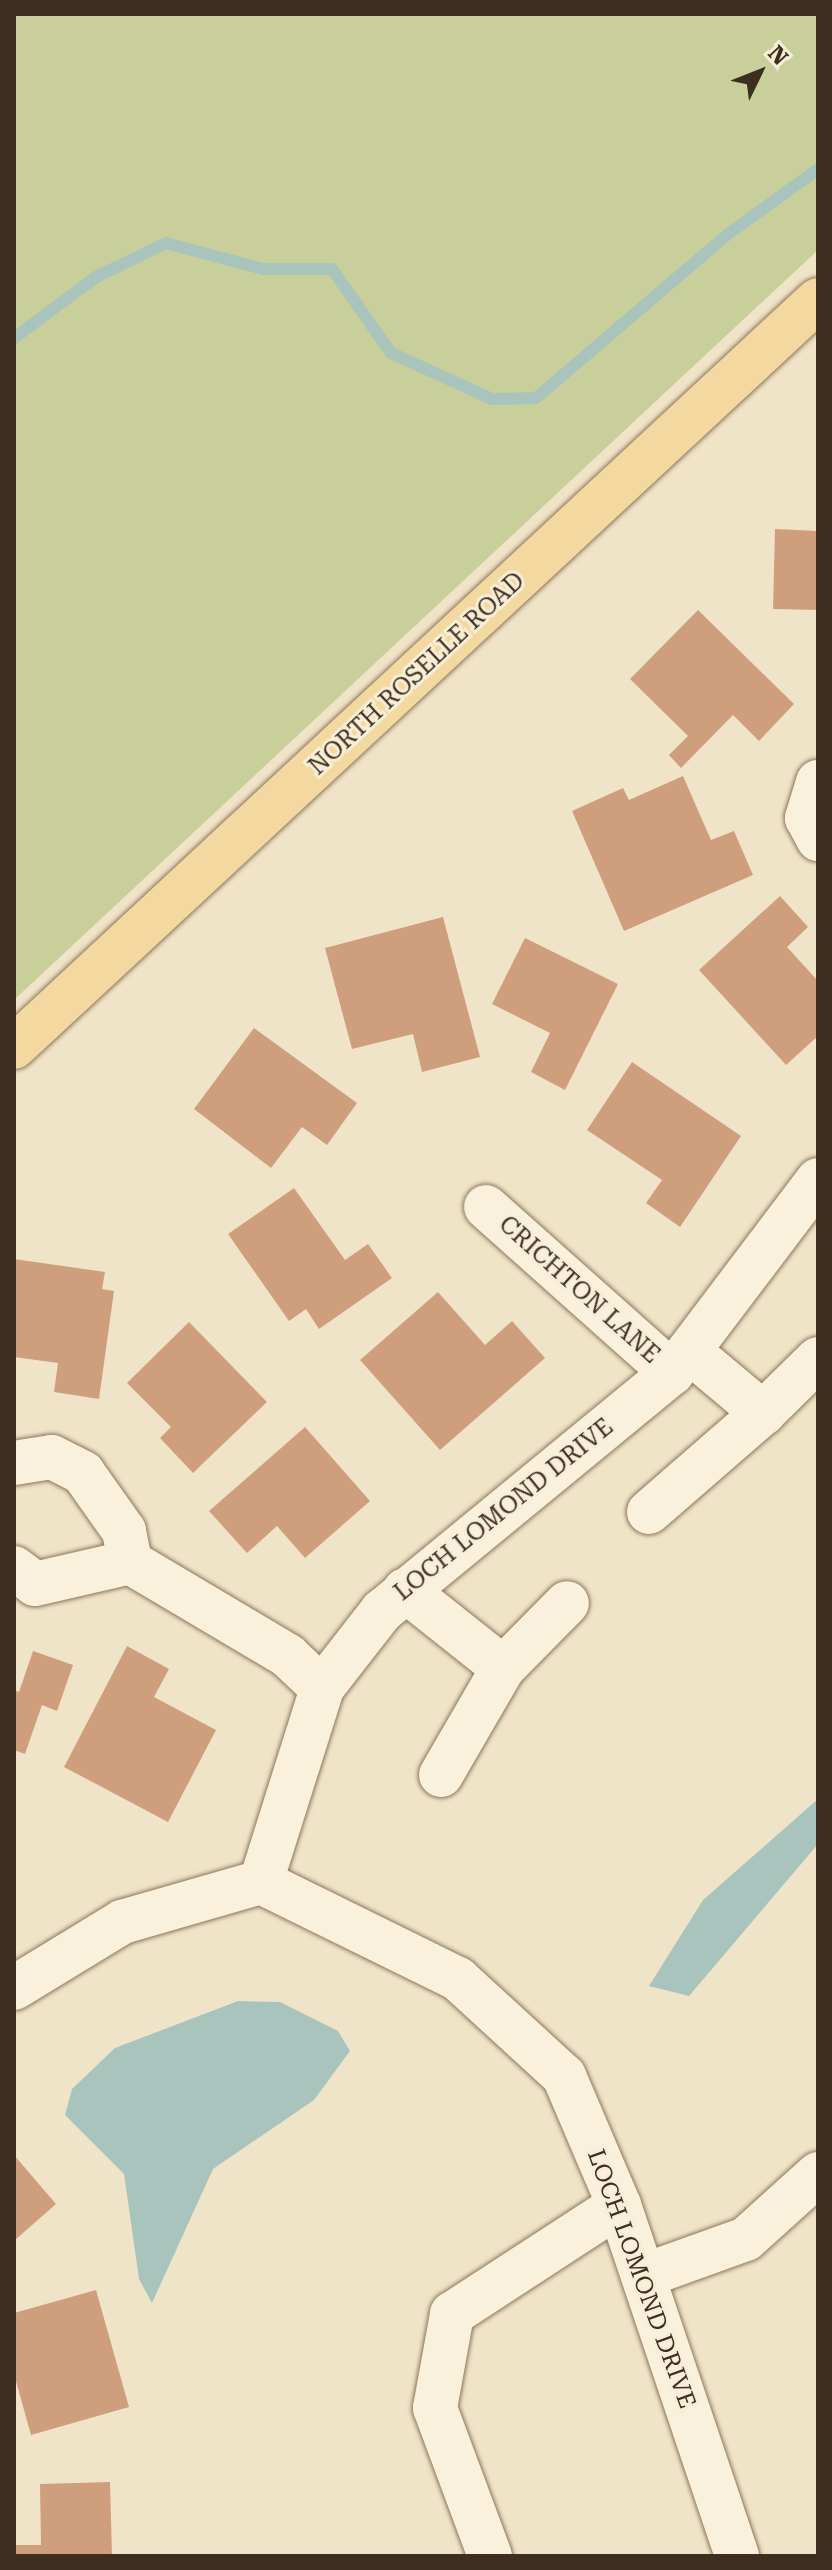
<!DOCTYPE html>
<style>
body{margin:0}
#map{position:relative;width:832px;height:2570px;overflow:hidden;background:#f0e4c8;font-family:"Roboto Serif",serif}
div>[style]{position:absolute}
.green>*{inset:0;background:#c9cf9b}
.water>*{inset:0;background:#a9c4bc}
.stream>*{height:12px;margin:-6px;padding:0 6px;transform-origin:6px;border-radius:6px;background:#a9c4bc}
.building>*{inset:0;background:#cf9f7d}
.roads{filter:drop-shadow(0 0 2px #8d765c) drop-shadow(0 0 2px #8d765c)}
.minor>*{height:44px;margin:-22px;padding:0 22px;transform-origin:22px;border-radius:22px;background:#faf1dc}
.major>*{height:44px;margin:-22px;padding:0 22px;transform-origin:22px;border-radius:22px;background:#f3d9a0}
span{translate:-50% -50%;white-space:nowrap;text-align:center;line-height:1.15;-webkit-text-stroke:6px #f7eed8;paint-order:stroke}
.street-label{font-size:24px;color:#3d2e20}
.frame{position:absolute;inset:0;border:16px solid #3d2e20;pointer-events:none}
.north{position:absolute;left:720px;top:32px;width:80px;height:80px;-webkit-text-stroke:6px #f7eed8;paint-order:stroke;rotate:47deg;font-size:22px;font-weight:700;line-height:32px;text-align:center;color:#3d2e20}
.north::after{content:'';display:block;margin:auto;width:28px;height:36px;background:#3d2e20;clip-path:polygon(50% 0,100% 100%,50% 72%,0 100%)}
</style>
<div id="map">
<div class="green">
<div style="clip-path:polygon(14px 14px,818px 14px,818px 250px,14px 1000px)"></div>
</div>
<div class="water">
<div style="clip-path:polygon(818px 1799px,818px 1844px,689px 1996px,649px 1986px,703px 1900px)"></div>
<div style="clip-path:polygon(238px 2001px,280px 2002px,338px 2031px,350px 2051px,314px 2100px,213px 2169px,152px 2303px,139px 2279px,124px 2174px,65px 2115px,72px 2089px,115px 2048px)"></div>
</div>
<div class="stream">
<div style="left:14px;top:338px;width:102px;rotate:-36.6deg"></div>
<div style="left:96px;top:277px;width:78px;rotate:-25.9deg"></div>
<div style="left:166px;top:243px;width:100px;rotate:15deg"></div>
<div style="left:263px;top:269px;width:69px"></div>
<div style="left:332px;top:269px;width:103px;rotate:54.9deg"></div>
<div style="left:391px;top:353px;width:111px;rotate:24.5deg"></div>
<div style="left:492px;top:399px;width:44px;rotate:-1.3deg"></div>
<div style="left:536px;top:398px;width:253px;rotate:-40.5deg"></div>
<div style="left:728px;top:234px;width:111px;rotate:-35.8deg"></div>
</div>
<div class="building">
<div style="clip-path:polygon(775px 529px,818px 531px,818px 610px,773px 609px)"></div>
<div style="clip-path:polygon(698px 610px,794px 704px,759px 741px,733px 715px,681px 768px,669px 755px,688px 736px,630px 679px)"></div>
<div style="clip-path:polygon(683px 776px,711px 840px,734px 831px,753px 875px,624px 931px,572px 811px,623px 788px,629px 800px)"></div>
<div style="clip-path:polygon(780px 896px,808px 927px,787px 947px,818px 981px,818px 1036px,786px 1065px,699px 970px)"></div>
<div style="clip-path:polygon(443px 917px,480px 1057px,422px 1072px,413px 1034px,352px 1049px,325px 948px)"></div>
<div style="clip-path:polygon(525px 938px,618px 984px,565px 1090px,531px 1072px,550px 1033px,492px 1004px)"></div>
<div style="clip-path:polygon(254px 1028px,357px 1103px,327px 1145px,302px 1127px,271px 1168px,194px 1109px)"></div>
<div style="clip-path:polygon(632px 1062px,741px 1136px,680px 1227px,646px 1203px,662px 1180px,587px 1130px)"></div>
<div style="clip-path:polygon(294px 1188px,345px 1260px,368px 1244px,392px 1278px,319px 1329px,306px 1309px,289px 1321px,228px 1234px)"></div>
<div style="clip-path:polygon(14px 1259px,105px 1272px,102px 1289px,114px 1291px,99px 1399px,54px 1392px,58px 1363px,14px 1357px)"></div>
<div style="clip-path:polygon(438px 1292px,485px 1345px,512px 1321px,545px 1358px,440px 1450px,360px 1360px)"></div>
<div style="clip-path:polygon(189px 1322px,267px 1402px,193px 1473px,160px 1438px,171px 1427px,127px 1383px)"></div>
<div style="clip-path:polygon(305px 1427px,370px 1501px,305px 1558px,277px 1526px,247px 1553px,209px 1511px)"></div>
<div style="clip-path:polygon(127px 1646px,169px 1669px,154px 1697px,216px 1730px,168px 1822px,64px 1767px)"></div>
<div style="clip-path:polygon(33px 1651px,73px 1665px,57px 1711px,42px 1705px,25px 1754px,14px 1750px,14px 1690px,19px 1692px)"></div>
<div style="clip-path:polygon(14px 2155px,56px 2204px,14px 2241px)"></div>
<div style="clip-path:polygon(96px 2290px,129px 2407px,31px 2435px,14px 2374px,14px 2313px)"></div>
<div style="clip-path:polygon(110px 2482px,112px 2556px,14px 2556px,14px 2545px,41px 2545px,40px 2484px)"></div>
</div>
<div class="roads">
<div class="minor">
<div style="left:818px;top:782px;width:38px;rotate:107deg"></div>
<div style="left:807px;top:818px;width:24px;rotate:62deg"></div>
<div style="left:486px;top:1207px;width:249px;rotate:41.7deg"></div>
<div style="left:689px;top:1351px;width:97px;rotate:40deg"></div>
<div style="left:763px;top:1413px;width:77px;rotate:-44.5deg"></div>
<div style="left:14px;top:1463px;width:38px;rotate:-9deg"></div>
<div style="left:52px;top:1457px;width:35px;rotate:27deg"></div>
<div style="left:83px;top:1473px;width:71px;rotate:54.7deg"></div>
<div style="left:124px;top:1531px;width:32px;rotate:79deg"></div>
<div style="left:649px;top:1512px;width:151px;rotate:-41deg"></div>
<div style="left:14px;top:1568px;width:26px;rotate:37deg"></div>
<div style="left:35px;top:1584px;width:98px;rotate:-13deg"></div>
<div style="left:130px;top:1562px;width:184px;rotate:30.7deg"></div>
<div style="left:288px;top:1656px;width:47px;rotate:43.3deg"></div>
<div style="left:405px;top:1590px;width:125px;rotate:38.5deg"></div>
<div style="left:503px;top:1668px;width:91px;rotate:-45.4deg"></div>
<div style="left:441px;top:1775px;width:124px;rotate:-59.9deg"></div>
<div style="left:261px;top:1882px;width:203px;rotate:-72.5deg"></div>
<div style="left:322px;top:1688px;width:98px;rotate:-52.1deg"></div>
<div style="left:382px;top:1611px;width:375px;rotate:-39.4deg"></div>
<div style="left:672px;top:1373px;width:242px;rotate:-52.9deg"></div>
<div style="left:14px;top:1988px;width:127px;rotate:-31.4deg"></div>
<div style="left:122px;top:1922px;width:145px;rotate:-16.1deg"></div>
<div style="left:261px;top:1882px;width:220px;rotate:26.2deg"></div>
<div style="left:458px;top:1979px;width:144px;rotate:42.5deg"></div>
<div style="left:564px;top:2076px;width:140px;rotate:66.9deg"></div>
<div style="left:619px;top:2205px;width:370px;rotate:71.4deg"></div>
<div style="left:643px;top:2276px;width:109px;rotate:-19.8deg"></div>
<div style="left:746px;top:2239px;width:97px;rotate:-42.1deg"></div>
<div style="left:490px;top:2556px;width:158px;rotate:-110.4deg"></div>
<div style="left:435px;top:2408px;width:96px;rotate:-79.7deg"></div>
<div style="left:452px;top:2314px;width:199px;rotate:-33.1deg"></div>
</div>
<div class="major">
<div style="left:14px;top:1047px;width:1097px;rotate:-42.9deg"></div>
</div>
</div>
<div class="street-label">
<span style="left:417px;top:674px;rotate:-43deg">NORTH ROSELLE ROAD</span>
<span style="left:579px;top:1290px;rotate:42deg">CRICHTON LANE</span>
<span style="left:504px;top:1510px;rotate:-39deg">LOCH LOMOND DRIVE</span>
<span style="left:641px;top:2279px;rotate:70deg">LOCH LOMOND DRIVE</span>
</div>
<div class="frame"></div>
<div class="north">N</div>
</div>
